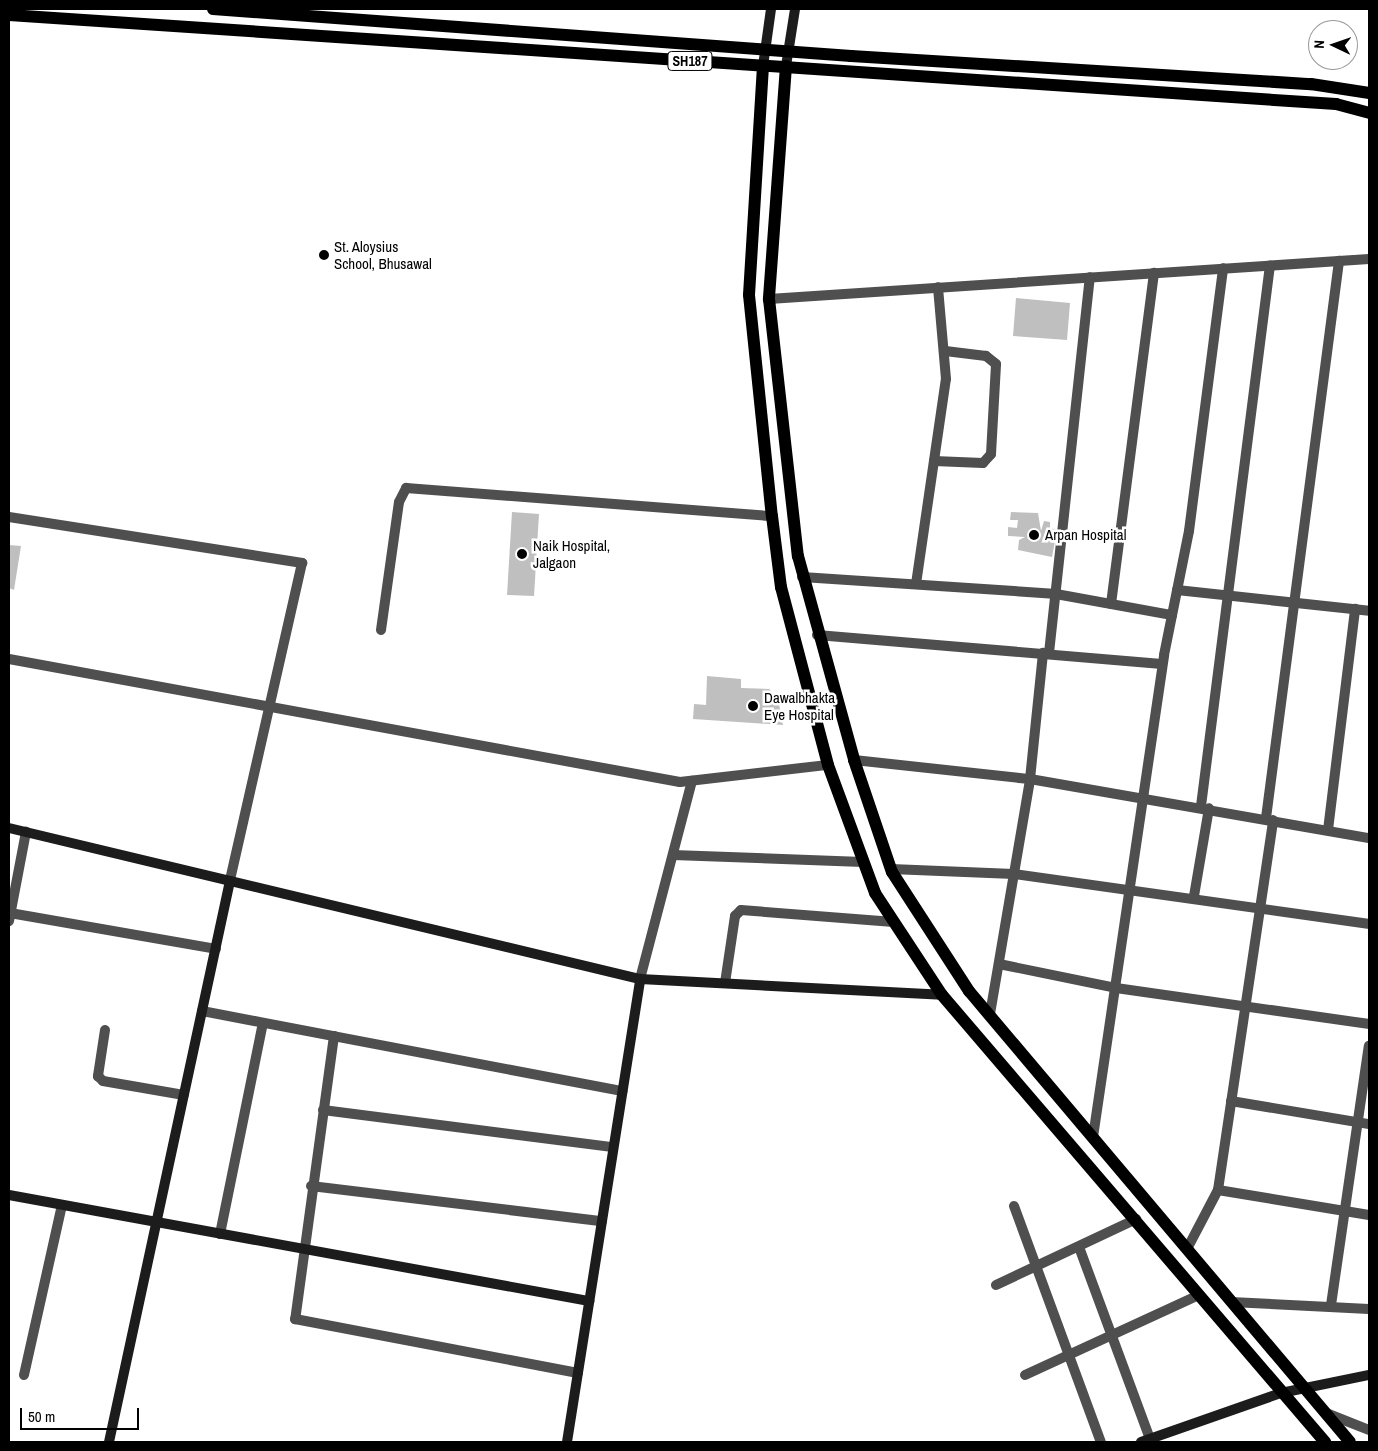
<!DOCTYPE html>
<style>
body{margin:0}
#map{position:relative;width:1378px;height:1451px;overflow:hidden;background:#fff;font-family:"Archivo Narrow",sans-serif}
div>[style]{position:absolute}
.building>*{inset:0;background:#bfbfbf}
.street>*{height:10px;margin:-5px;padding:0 5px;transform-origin:5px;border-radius:5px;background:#4f4f4f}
.secondary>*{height:10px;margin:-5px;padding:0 5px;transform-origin:5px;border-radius:5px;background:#1c1c1c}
.primary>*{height:12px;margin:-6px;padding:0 6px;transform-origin:6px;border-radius:6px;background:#000}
.dots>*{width:14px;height:14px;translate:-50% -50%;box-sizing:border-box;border:2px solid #fff;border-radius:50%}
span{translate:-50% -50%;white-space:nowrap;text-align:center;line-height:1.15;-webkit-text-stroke:5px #fff;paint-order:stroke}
.shield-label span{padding:1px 4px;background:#fff;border:1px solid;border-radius:4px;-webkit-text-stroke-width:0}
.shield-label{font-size:14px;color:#000;font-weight:700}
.poi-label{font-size:15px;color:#000}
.left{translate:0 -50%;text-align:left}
.frame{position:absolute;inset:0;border:10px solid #000;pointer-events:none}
.north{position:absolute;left:1308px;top:20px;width:50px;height:50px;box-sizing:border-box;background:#fff;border:1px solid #999;border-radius:50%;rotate:273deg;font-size:14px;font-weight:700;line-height:20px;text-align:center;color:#000}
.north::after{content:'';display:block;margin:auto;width:18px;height:22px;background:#000;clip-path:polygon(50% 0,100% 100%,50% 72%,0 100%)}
.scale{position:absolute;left:20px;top:1408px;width:119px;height:22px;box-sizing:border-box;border:2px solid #000;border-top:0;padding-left:6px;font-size:15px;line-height:18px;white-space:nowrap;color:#000;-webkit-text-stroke:4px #fff;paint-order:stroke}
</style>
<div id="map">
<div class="building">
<div style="clip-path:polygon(1016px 298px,1070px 303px,1067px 340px,1013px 336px)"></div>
<div style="clip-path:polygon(512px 512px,539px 514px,534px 596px,507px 595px)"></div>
<div style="clip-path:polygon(1011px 512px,1038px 513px,1041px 531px,1044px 521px,1050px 522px,1050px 528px,1057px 530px,1052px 557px,1018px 550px,1019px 540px,1025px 537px,1008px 536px,1008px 527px,1017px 528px,1018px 520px,1010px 520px)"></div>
<div style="clip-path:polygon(9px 545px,21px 546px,14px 590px,9px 588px)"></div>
<div style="clip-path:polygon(707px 676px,741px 679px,741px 688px,769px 689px,778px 699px,783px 725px,693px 719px,694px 704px,706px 705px)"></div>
</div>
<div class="street">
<div style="left:769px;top:299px;width:601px;rotate:-3.81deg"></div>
<div style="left:934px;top:461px;width:49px;rotate:2.3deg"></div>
<div style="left:983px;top:463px;width:12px;rotate:-48deg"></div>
<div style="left:991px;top:454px;width:90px;rotate:-86.8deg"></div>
<div style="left:996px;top:364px;width:13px;rotate:-141deg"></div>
<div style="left:986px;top:356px;width:41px;rotate:-173deg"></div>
<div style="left:9px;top:517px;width:297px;rotate:8.9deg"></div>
<div style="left:302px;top:563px;width:326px;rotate:102.8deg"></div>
<div style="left:802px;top:577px;width:255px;rotate:3.8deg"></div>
<div style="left:1056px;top:594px;width:118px;rotate:10.3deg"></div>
<div style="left:916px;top:584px;width:207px;rotate:-81.7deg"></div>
<div style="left:946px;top:379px;width:92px;rotate:-95deg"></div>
<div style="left:1177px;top:590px;width:193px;rotate:6.2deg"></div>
<div style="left:1111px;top:604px;width:334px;rotate:-82.6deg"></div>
<div style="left:381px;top:630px;width:129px;rotate:-82deg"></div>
<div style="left:399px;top:502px;width:16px;rotate:-63deg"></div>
<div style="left:406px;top:488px;width:367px;rotate:4.4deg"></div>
<div style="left:817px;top:635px;width:346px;rotate:4.8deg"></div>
<div style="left:1049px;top:653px;width:378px;rotate:-83.8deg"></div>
<div style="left:9px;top:659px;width:682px;rotate:10.39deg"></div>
<div style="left:680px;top:782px;width:149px;rotate:-6.6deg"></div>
<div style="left:854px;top:760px;width:177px;rotate:6.2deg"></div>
<div style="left:1030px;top:779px;width:344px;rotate:9.9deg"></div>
<div style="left:1201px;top:806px;width:545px;rotate:-82.73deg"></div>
<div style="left:1266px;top:818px;width:562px;rotate:-82.53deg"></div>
<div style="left:1328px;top:830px;width:223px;rotate:-83deg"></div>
<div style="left:673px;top:855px;width:190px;rotate:2.1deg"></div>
<div style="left:891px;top:869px;width:123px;rotate:2.3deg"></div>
<div style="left:1014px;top:874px;width:359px;rotate:8deg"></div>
<div style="left:1194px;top:896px;width:89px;rotate:-80.3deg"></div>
<div style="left:10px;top:913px;width:209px;rotate:9.9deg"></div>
<div style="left:9px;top:921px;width:91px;rotate:-79.2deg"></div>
<div style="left:999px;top:964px;width:119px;rotate:11.6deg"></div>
<div style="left:1116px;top:988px;width:256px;rotate:8.1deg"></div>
<div style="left:640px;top:979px;width:205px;rotate:-75.3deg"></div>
<div style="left:725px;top:983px;width:68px;rotate:-81.5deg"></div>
<div style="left:735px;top:916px;width:8px;rotate:-45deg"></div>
<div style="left:741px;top:910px;width:153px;rotate:4.5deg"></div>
<div style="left:202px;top:1011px;width:428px;rotate:10.8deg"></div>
<div style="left:990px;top:1014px;width:238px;rotate:-80.3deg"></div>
<div style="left:1030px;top:779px;width:127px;rotate:-84.1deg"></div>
<div style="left:105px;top:1030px;width:47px;rotate:98.7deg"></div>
<div style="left:98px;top:1076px;width:7px;rotate:45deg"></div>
<div style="left:103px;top:1081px;width:82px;rotate:9.8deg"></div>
<div style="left:334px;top:1036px;width:286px;rotate:97.8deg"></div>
<div style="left:295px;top:1319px;width:288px;rotate:10.8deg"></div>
<div style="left:1231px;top:1101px;width:140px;rotate:9.5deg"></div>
<div style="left:323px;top:1110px;width:292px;rotate:7.3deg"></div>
<div style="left:1093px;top:1137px;width:487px;rotate:-81.6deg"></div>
<div style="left:1164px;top:655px;width:126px;rotate:-78.6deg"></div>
<div style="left:1189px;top:531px;width:265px;rotate:-82.6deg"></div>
<div style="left:311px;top:1186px;width:293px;rotate:6.9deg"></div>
<div style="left:1218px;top:1190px;width:153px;rotate:9.4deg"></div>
<div style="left:1014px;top:1206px;width:252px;rotate:69.8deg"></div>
<div style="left:220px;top:1234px;width:215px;rotate:-78.5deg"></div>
<div style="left:1079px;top:1247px;width:205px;rotate:69.7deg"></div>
<div style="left:1187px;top:1249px;width:67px;rotate:-62.3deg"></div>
<div style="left:1218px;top:1190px;width:374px;rotate:-81.5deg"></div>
<div style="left:996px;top:1285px;width:155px;rotate:-25.2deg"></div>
<div style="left:1231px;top:1302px;width:138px;rotate:2.9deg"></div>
<div style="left:1331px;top:1305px;width:262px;rotate:-81.7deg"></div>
<div style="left:24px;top:1375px;width:174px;rotate:-77.4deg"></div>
<div style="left:1025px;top:1375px;width:192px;rotate:-24.7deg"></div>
<div style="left:1326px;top:1413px;width:46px;rotate:21.6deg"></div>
</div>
<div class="secondary">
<div style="left:763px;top:66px;width:58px;rotate:-82deg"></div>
<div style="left:786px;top:66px;width:58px;rotate:-81deg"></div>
<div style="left:9px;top:828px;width:649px;rotate:13.46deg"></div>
<div style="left:640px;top:979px;width:302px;rotate:3deg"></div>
<div style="left:9px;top:1195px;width:590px;rotate:10.36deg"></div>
<div style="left:109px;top:1442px;width:574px;rotate:-77.83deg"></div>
<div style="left:567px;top:1442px;width:469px;rotate:-81deg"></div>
<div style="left:1141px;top:1442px;width:148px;rotate:-19.3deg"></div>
<div style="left:1281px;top:1393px;width:90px;rotate:-11.6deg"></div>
</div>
<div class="primary">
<div style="left:213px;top:9px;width:640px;rotate:4.21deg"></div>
<div style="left:851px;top:56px;width:461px;rotate:3.5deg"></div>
<div style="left:1311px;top:84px;width:59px;rotate:8.8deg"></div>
<div style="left:9px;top:15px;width:1330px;rotate:3.84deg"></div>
<div style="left:1336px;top:104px;width:34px;rotate:15deg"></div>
<div style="left:763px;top:66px;width:229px;rotate:93.5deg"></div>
<div style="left:749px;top:295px;width:222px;rotate:84.1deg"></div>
<div style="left:772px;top:516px;width:72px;rotate:82.8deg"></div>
<div style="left:781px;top:587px;width:184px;rotate:75.2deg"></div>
<div style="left:828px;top:765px;width:136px;rotate:69.8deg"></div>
<div style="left:875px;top:893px;width:122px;rotate:56.7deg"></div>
<div style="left:942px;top:995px;width:589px;rotate:49.41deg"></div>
<div style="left:786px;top:66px;width:234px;rotate:94.2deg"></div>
<div style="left:769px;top:299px;width:259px;rotate:83.6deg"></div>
<div style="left:798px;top:556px;width:212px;rotate:74.6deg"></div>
<div style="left:854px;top:760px;width:118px;rotate:71.3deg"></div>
<div style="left:892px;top:872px;width:142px;rotate:57.1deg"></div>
<div style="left:969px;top:991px;width:590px;rotate:49.81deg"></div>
</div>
<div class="dots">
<div style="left:324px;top:255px;background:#000"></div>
<div style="left:1034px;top:535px;background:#000"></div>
<div style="left:522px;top:554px;background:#000"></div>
<div style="left:753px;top:706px;background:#000"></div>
</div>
<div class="shield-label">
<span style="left:690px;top:61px">SH187</span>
</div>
<div class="poi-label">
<span class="left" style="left:334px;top:255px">St. Aloysius<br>School, Bhusawal</span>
<span class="left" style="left:1045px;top:535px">Arpan Hospital</span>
<span class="left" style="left:533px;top:554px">Naik Hospital,<br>Jalgaon</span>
<span class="left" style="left:764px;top:706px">Dawalbhakta<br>Eye Hospital</span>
</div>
<div class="frame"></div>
<div class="north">N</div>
<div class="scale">50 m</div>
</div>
